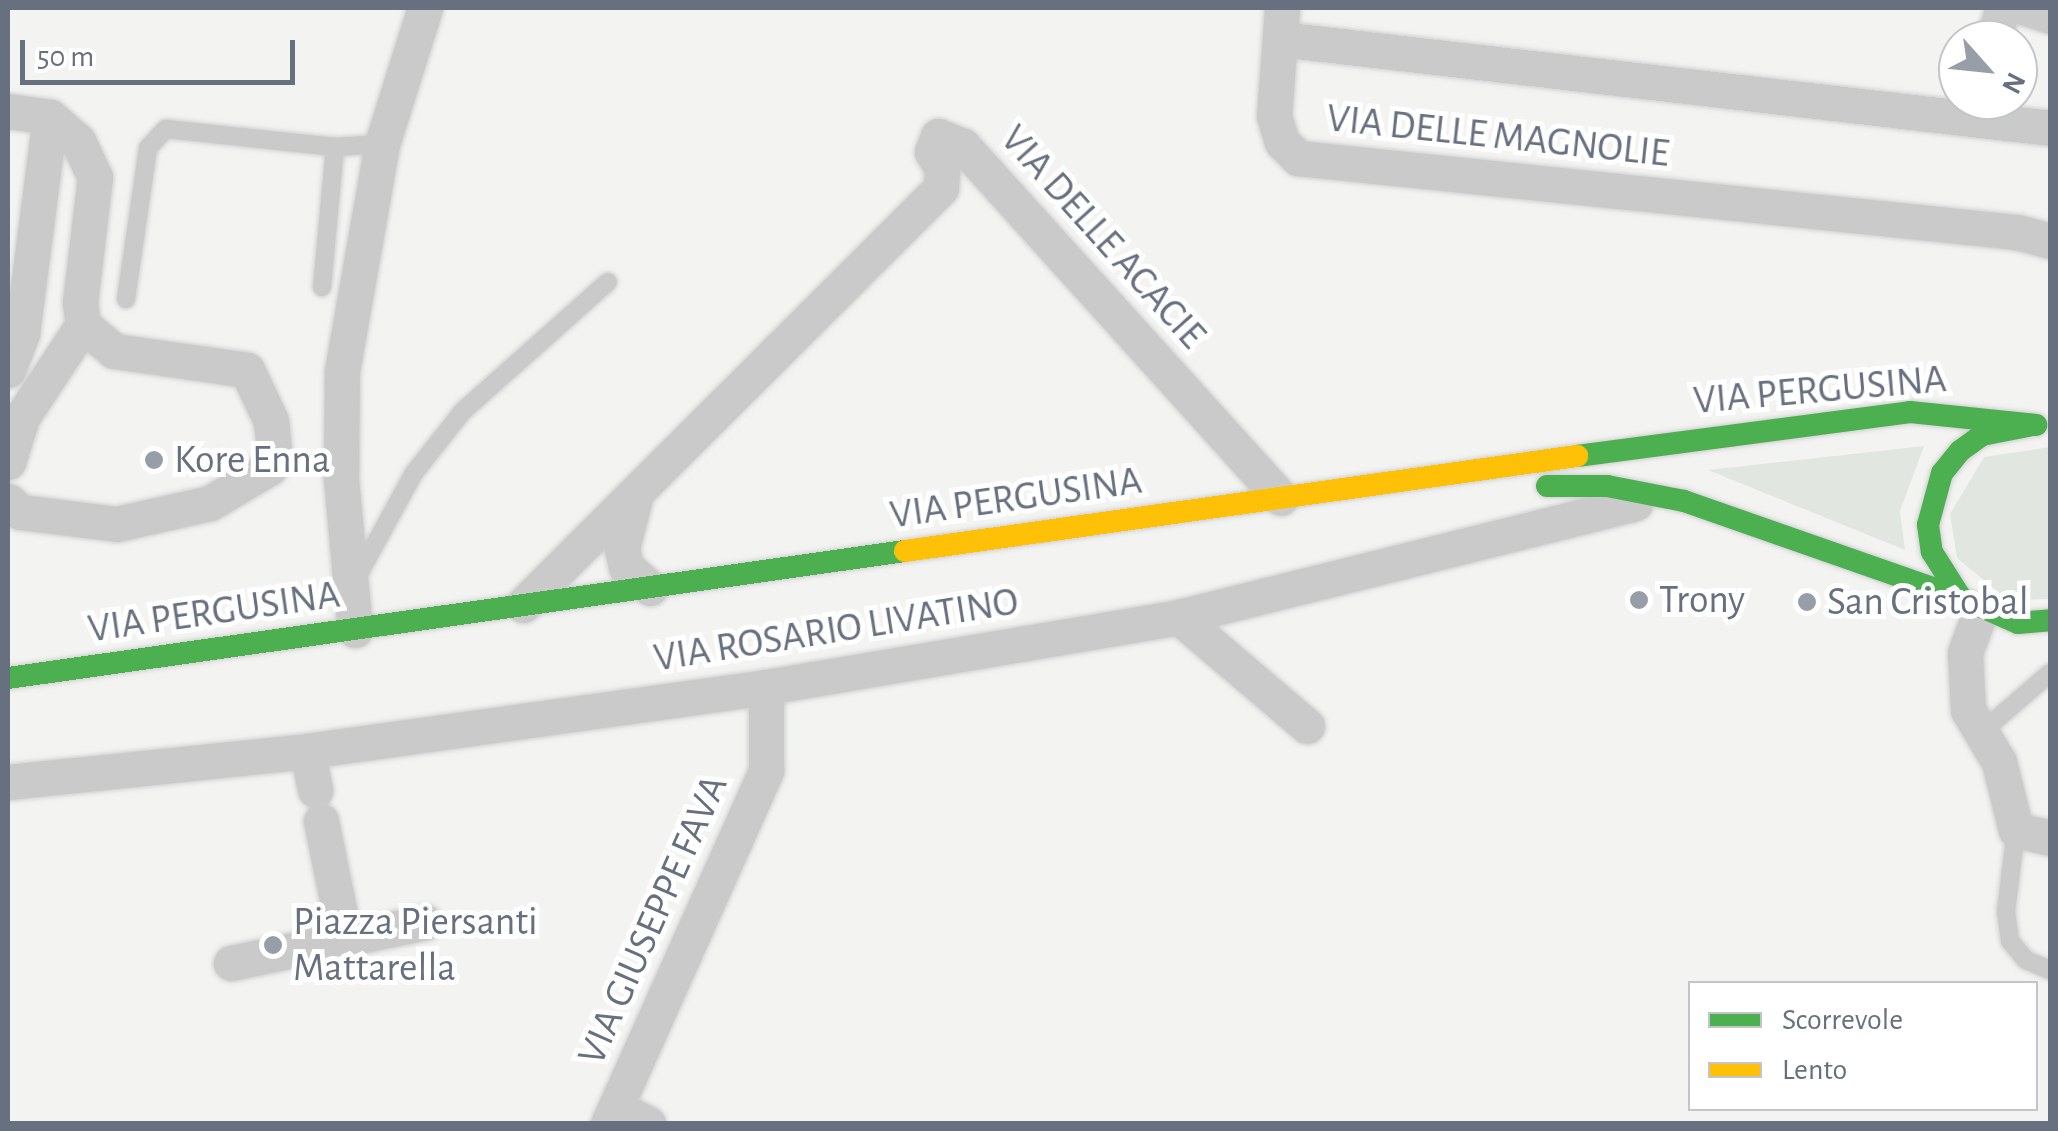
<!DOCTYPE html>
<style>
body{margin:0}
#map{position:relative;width:2058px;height:1131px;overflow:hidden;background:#f3f4f2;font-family:"Alegreya Sans",sans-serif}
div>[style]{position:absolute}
.green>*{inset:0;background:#e2e6e1}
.roads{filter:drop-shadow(0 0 2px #cfd0d0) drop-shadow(0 0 2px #cfd0d0)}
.lane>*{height:18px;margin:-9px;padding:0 9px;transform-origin:9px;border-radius:9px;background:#cacacb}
.street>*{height:35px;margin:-17.5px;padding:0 17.5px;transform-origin:17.5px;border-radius:17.5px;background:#cacacb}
.fast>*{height:22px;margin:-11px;padding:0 11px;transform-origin:11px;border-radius:11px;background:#4caf50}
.slow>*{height:22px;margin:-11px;padding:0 11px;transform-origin:11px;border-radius:11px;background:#ffc107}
.dots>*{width:28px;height:28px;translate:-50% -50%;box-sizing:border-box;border:5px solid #fff;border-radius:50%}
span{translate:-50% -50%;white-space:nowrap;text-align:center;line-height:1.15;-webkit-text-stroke:10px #fff;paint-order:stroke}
.street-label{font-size:40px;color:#67707f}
.poi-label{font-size:40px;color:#67707f}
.left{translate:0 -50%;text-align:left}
.frame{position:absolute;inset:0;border:10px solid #67707f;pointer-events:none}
.legend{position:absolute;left:1688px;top:981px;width:350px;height:130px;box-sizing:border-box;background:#fff;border:2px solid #c2c6cc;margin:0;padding:12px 18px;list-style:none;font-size:30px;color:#67707f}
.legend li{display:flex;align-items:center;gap:20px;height:50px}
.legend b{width:50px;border:2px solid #c2c6cc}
.north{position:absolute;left:1938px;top:20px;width:100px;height:100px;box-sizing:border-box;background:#fff;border:2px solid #c2c6cc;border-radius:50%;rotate:117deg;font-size:28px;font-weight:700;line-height:40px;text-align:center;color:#67707f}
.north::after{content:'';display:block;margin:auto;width:35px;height:45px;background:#989ea7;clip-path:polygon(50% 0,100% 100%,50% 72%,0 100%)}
.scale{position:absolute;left:20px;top:40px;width:275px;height:45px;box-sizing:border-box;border:5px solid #67707f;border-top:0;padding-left:12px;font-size:30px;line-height:35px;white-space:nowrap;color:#67707f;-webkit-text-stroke:8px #fff;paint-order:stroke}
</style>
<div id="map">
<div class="green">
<div style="clip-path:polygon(1924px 446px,1900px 511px,1905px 550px,1708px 470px)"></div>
<div style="clip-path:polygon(2050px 447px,2050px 599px,2008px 600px,1957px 558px,1950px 514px,1984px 457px)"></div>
</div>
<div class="roads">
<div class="lane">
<div style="left:322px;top:287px;width:141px;rotate:-84.7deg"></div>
<div style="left:126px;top:299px;width:153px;rotate:-81.7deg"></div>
<div style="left:148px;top:148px;width:26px;rotate:-47deg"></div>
<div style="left:166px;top:129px;width:170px;rotate:6.1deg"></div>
<div style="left:335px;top:147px;width:47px;rotate:-3.7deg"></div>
<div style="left:355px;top:581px;width:123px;rotate:-61.4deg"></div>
<div style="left:414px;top:473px;width:79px;rotate:-51.7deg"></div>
<div style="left:463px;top:411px;width:194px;rotate:-41.7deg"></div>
<div style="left:1984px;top:730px;width:87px;rotate:-40.8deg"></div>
<div style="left:2016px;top:830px;width:83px;rotate:97deg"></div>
<div style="left:2006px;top:912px;width:29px;rotate:82deg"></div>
<div style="left:2010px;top:941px;width:25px;rotate:50deg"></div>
<div style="left:2026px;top:960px;width:26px;rotate:23deg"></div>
</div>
<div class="street">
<div style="left:1282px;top:8px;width:108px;rotate:94.2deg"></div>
<div style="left:1274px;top:116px;width:27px;rotate:73deg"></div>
<div style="left:1282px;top:142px;width:23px;rotate:45deg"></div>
<div style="left:1298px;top:158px;width:723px;rotate:5.88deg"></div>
<div style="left:2017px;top:232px;width:34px;rotate:15deg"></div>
<div style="left:2026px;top:8px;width:25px;rotate:18deg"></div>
<div style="left:1280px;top:39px;width:775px;rotate:6.59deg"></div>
<div style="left:1993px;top:40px;width:34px;rotate:-73deg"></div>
<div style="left:8px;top:111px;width:42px;rotate:8.1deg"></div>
<div style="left:50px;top:117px;width:37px;rotate:41deg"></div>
<div style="left:78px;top:141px;width:40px;rotate:65deg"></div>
<div style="left:95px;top:177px;width:126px;rotate:96.8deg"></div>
<div style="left:80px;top:302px;width:23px;rotate:83deg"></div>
<div style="left:83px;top:325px;width:40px;rotate:40deg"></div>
<div style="left:114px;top:351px;width:134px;rotate:8.1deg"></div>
<div style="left:247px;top:370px;width:56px;rotate:64.8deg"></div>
<div style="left:271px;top:421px;width:30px;rotate:84deg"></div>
<div style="left:274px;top:451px;width:18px;rotate:106deg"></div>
<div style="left:269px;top:468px;width:69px;rotate:149.3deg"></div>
<div style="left:210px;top:503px;width:95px;rotate:167.3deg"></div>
<div style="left:117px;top:524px;width:98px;rotate:-172.9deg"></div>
<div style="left:20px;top:512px;width:16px;rotate:-137deg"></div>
<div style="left:8px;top:370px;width:40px;rotate:-69deg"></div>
<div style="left:22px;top:333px;width:218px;rotate:-82.6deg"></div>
<div style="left:8px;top:462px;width:47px;rotate:-72.7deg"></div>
<div style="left:22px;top:417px;width:110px;rotate:-56.5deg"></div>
<div style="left:636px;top:494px;width:56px;rotate:104.5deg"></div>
<div style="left:622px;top:548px;width:19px;rotate:78deg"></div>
<div style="left:626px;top:567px;width:32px;rotate:41deg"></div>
<div style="left:523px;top:605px;width:590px;rotate:-44.93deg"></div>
<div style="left:941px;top:188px;width:20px;rotate:-87deg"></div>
<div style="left:942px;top:168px;width:19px;rotate:-122deg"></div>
<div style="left:932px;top:152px;width:17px;rotate:-69deg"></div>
<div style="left:938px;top:136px;width:27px;rotate:22deg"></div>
<div style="left:963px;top:146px;width:474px;rotate:47.9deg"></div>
<div style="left:1980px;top:612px;width:44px;rotate:110.1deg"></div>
<div style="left:1965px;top:653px;width:57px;rotate:87deg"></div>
<div style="left:1968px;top:710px;width:61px;rotate:59.2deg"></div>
<div style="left:1999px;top:762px;width:70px;rotate:76deg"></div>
<div style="left:2016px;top:830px;width:35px;rotate:13deg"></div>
<div style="left:1179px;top:617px;width:168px;rotate:40.4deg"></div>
<div style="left:355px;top:630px;width:153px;rotate:-95.3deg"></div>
<div style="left:341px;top:478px;width:107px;rotate:-89.5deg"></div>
<div style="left:342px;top:371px;width:230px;rotate:-80deg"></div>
<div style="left:382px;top:144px;width:143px;rotate:-72.5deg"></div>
<div style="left:307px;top:751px;width:40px;rotate:78deg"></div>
<div style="left:8px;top:782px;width:301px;rotate:-5.9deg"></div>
<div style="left:307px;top:751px;width:463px;rotate:-7.9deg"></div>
<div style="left:766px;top:687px;width:419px;rotate:-9.6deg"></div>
<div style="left:1179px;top:617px;width:470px;rotate:-14deg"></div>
<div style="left:321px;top:821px;width:120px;rotate:78.5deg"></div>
<div style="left:231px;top:963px;width:198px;rotate:-11.9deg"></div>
<div style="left:617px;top:1108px;width:35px;rotate:27deg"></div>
<div style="left:608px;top:1124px;width:388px;rotate:-65.9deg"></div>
<div style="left:766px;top:770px;width:83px;rotate:-90deg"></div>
</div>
<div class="fast">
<div style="left:2028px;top:426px;width:47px;rotate:168.9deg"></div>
<div style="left:1982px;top:435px;width:27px;rotate:144deg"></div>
<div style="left:1960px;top:451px;width:28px;rotate:129deg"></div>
<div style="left:1942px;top:473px;width:54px;rotate:105.1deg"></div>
<div style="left:1928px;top:525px;width:27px;rotate:82deg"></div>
<div style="left:1932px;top:552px;width:54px;rotate:57.8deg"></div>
<div style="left:1961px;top:598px;width:62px;rotate:23.7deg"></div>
<div style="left:2018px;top:623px;width:32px;rotate:-5deg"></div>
<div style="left:1577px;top:456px;width:336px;rotate:-7.5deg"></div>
<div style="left:1910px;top:412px;width:127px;rotate:5.9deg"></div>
<div style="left:1547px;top:486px;width:60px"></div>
<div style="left:1607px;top:486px;width:78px;rotate:11deg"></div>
<div style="left:1684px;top:501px;width:293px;rotate:19.3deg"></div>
<div style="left:8px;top:678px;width:906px;rotate:-8.06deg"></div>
</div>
<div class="slow">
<div style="left:905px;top:551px;width:679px;rotate:-8.05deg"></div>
</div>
</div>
<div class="dots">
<div style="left:154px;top:460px;background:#989ea7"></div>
<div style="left:1639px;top:600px;background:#989ea7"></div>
<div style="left:1807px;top:602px;background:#989ea7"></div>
<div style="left:273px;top:945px;background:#989ea7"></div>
</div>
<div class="street-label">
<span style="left:1498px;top:136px;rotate:6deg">VIA DELLE MAGNOLIE</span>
<span style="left:1103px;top:237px;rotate:48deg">VIA DELLE ACACIE</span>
<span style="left:1820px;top:390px;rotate:-5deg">VIA PERGUSINA</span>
<span style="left:1016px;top:498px;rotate:-8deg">VIA PERGUSINA</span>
<span style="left:214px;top:612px;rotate:-8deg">VIA PERGUSINA</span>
<span style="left:836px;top:630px;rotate:-9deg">VIA ROSARIO LIVATINO</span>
<span style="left:653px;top:920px;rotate:-66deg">VIA GIUSEPPE FAVA</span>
</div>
<div class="poi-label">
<span class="left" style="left:174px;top:460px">Kore Enna</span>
<span class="left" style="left:1659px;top:600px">Trony</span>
<span class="left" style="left:1827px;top:602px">San Cristobal</span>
<span class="left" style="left:293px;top:945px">Piazza Piersanti<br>Mattarella</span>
</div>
<div class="frame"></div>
<ul class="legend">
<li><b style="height:12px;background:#4caf50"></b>Scorrevole</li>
<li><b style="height:12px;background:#ffc107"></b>Lento</li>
</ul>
<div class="north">N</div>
<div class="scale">50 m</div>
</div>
